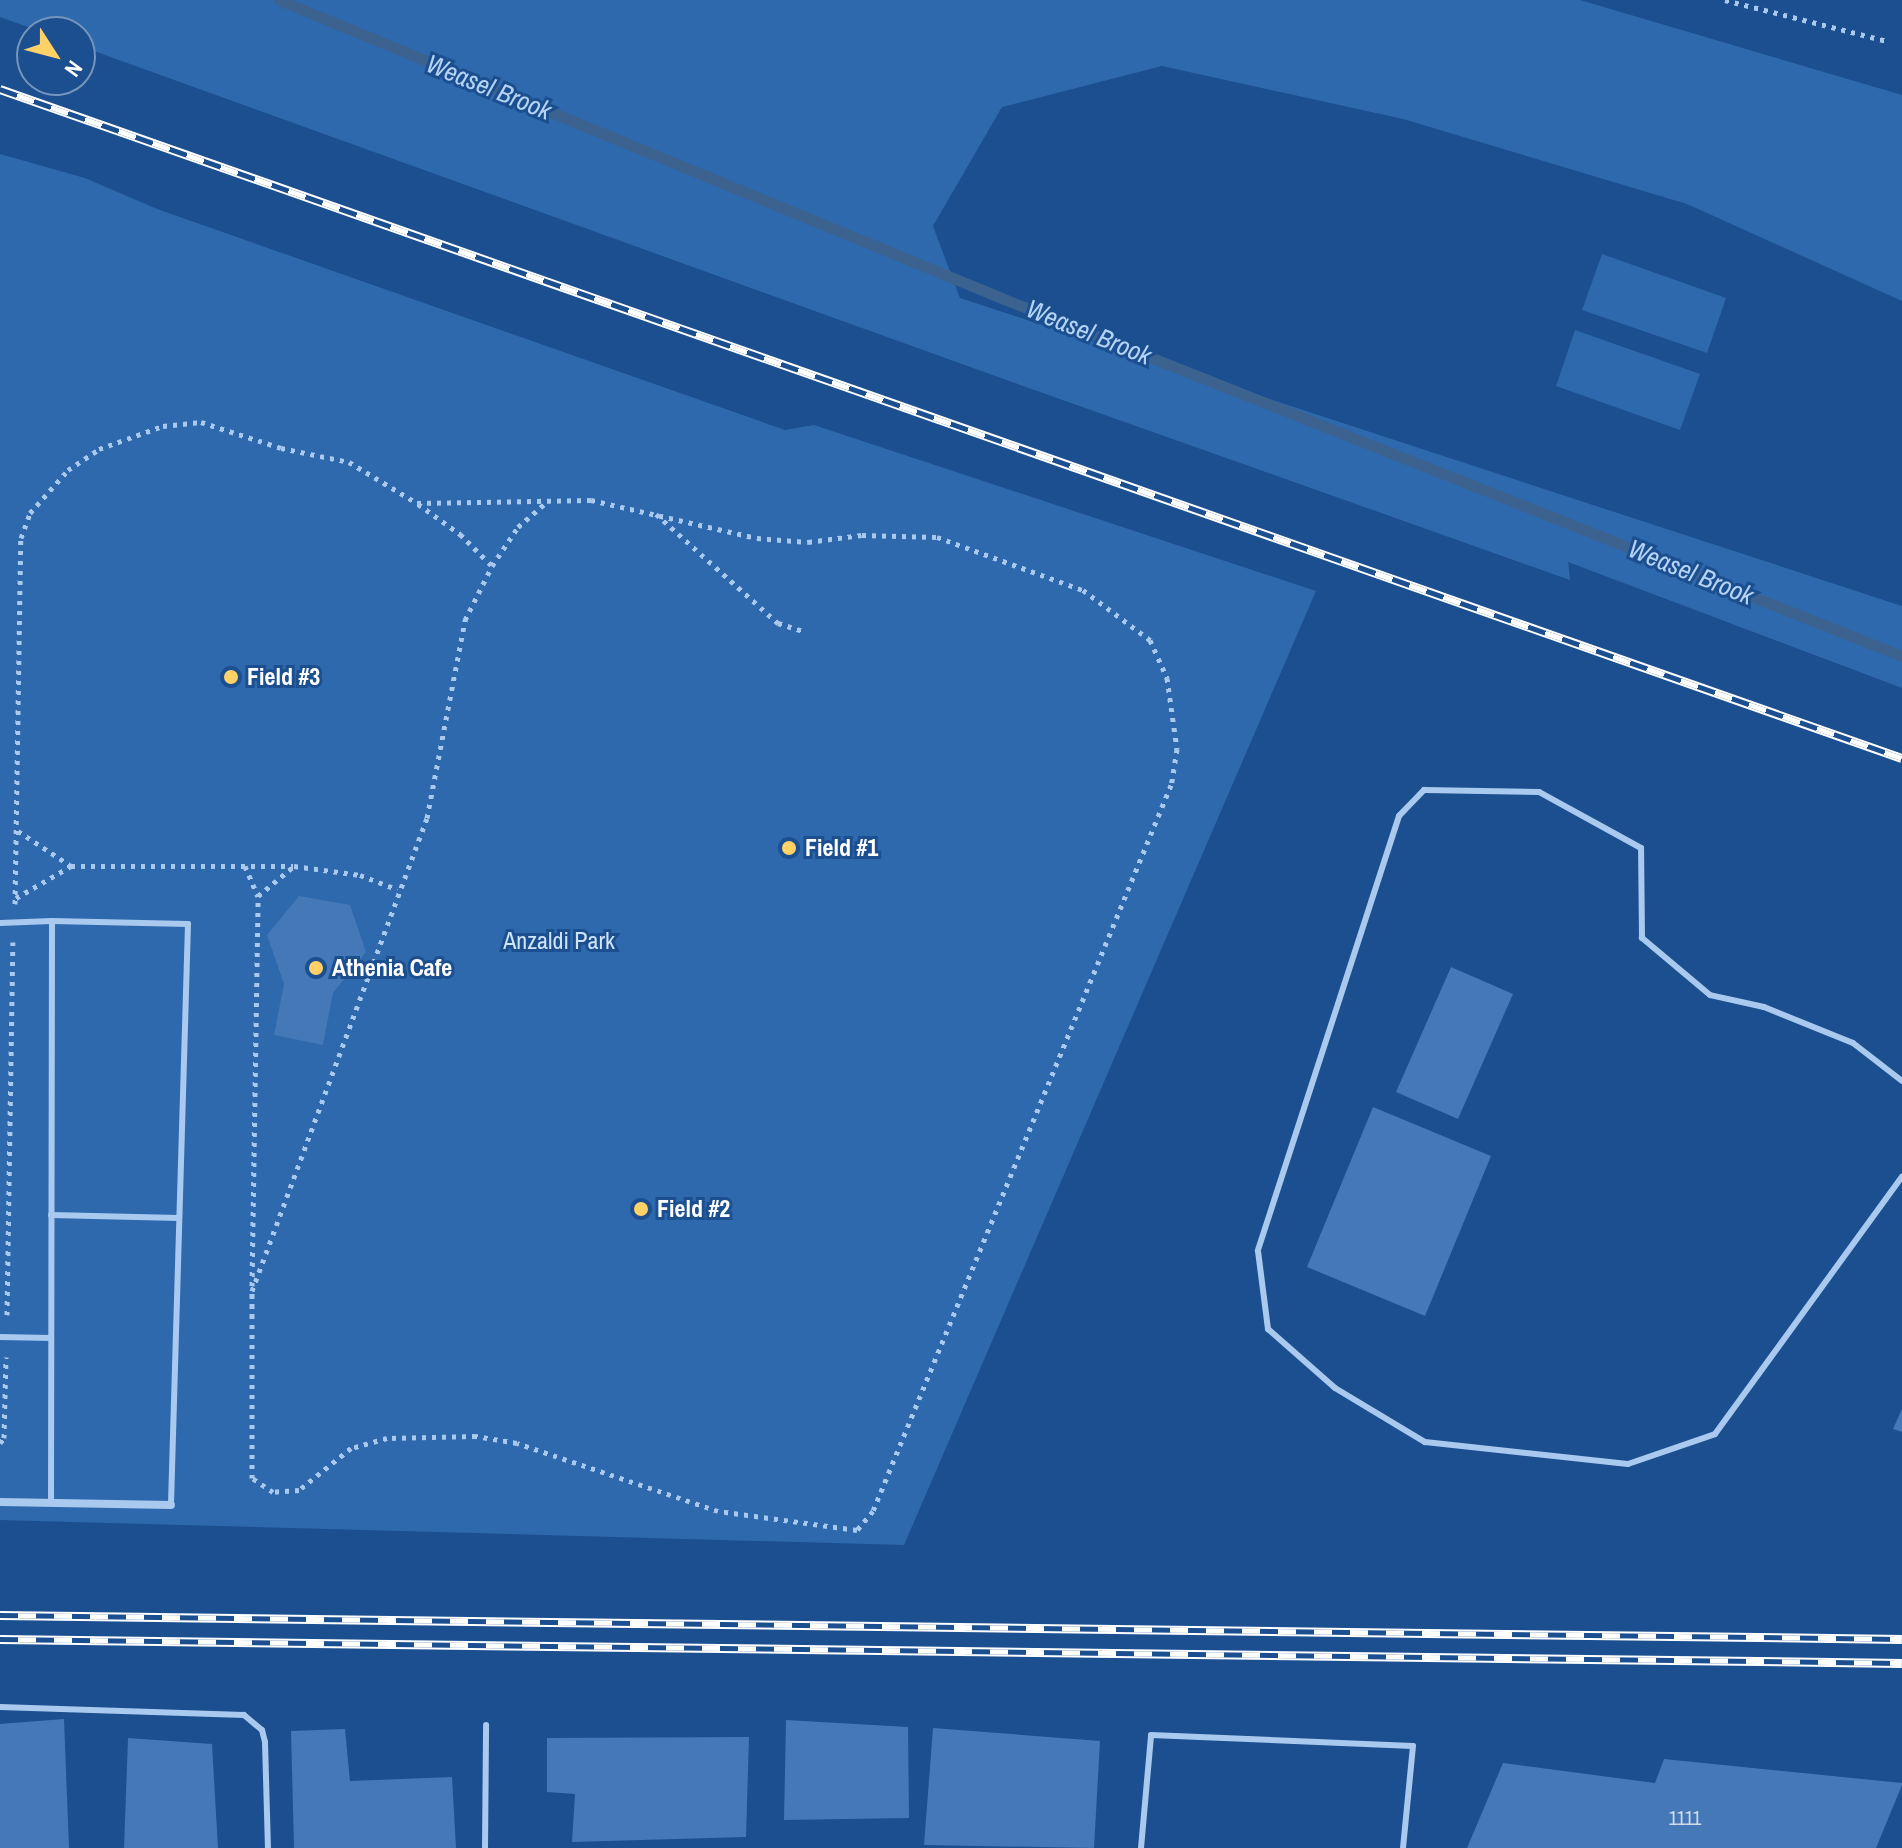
<!DOCTYPE html>
<style>
body{margin:0}
#map{position:relative;width:1902px;height:1848px;overflow:hidden;background:#1b4f8f;font-family:"Archivo Narrow",sans-serif}
div>[style]{position:absolute}
.green>*{inset:0;background:#2e69ad}
.stream>*{height:11px;margin:-5.5px;padding:0 5.5px;transform-origin:5.5px;border-radius:5.5px;background:#3c6290}
.building>*{inset:0;background:#4478b7}
.path>*{height:5px;margin-top:-2.5px;transform-origin:0;background:repeating-linear-gradient(90deg,#a9c9ee 0 4px,transparent 0 10px)}
.service>*{height:6px;margin:-3px;padding:0 3px;transform-origin:3px;border-radius:3px;background:#a9c9ee}
.minor>*{height:8px;margin:-4px;padding:0 4px;transform-origin:4px;border-radius:4px;background:#a9c9ee}
.rail>*{height:9px;margin-top:-4.5px;transform-origin:0;background:repeating-linear-gradient(90deg,#1b4f8f 0 18px,#fff 0 36px);box-sizing:border-box;border-block:2px solid #fff}
.dots>*{width:22px;height:22px;translate:-50% -50%;box-sizing:border-box;border:4px solid #1b4f8f;border-radius:50%}
span{translate:-50% -50%;white-space:nowrap;text-align:center;line-height:1.15;-webkit-text-stroke:6px #1b4f8f;paint-order:stroke}
.number-label{font-size:20px;color:#d0dded}
.number-label span{-webkit-text-stroke-width:0}
.poi-label{font-size:24px;color:#fff;font-weight:700}
.left{translate:0 -50%;text-align:left}
.park-label{font-size:24px;color:#cfe3fa}
.water-label{font-size:26px;color:#b5d3f5;font-style:italic}
.north{position:absolute;left:16px;top:16px;width:80px;height:80px;box-sizing:border-box;background:#1b4f8f;border:2px solid #7695bc;border-radius:50%;rotate:126deg;font-size:22px;font-weight:700;line-height:32px;text-align:center;color:#fff}
.north::after{content:'';display:block;margin:auto;width:28px;height:36px;background:#ffd166;clip-path:polygon(50% 0,100% 100%,50% 72%,0 100%)}
</style>
<div id="map">
<div class="green">
<div style="clip-path:polygon(0 0,1580px 0,1902px 95px,1902px 301px,1687px 204px,1403px 119px,1162px 66px,1002px 107px,933px 226px,960px 298px,1902px 606px,1902px 688px,1568px 562px,1570px 580px,998px 377px,80px 46px,80px 32px,42px 32px,0 17px)"></div>
<div style="clip-path:polygon(0 154px,85px 178px,157px 209px,785px 430px,814px 425px,1316px 591px,904px 1545px,0 1520px)"></div>
<div style="clip-path:polygon(1602px 254px,1726px 298px,1707px 353px,1582px 310px)"></div>
<div style="clip-path:polygon(1575px 330px,1700px 374px,1680px 430px,1556px 386px)"></div>
</div>
<div class="stream">
<div style="left:279px;top:0;width:784px;rotate:22.41deg"></div>
<div style="left:1004px;top:299px;width:966px;rotate:21.68deg"></div>
</div>
<div class="building">
<div style="clip-path:polygon(299px 896px,350px 905px,366px 952px,333px 993px,323px 1045px,274px 1035px,284px 984px,267px 935px)"></div>
<div style="clip-path:polygon(1451px 967px,1513px 994px,1458px 1119px,1396px 1092px)"></div>
<div style="clip-path:polygon(1373px 1107px,1491px 1156px,1425px 1316px,1307px 1267px)"></div>
<div style="clip-path:polygon(1902px 1409px,1902px 1432px,1893px 1429px)"></div>
<div style="clip-path:polygon(64px 1719px,69px 1848px,0 1848px,0 1724px)"></div>
<div style="clip-path:polygon(786px 1720px,908px 1727px,909px 1818px,784px 1820px)"></div>
<div style="clip-path:polygon(933px 1728px,1100px 1741px,1094px 1848px,924px 1845px)"></div>
<div style="clip-path:polygon(345px 1729px,350px 1781px,452px 1777px,456px 1848px,294px 1848px,291px 1731px)"></div>
<div style="clip-path:polygon(749px 1737px,746px 1837px,572px 1842px,575px 1794px,547px 1792px,547px 1738px)"></div>
<div style="clip-path:polygon(128px 1738px,212px 1744px,218px 1848px,124px 1848px)"></div>
<div style="clip-path:polygon(1664px 1759px,1902px 1783px,1902px 1785px,1876px 1848px,1467px 1848px,1503px 1763px,1655px 1783px)"></div>
</div>
<div class="path">
<div style="left:1725px;top:0;width:167px;rotate:14.2deg"></div>
<div style="left:418px;top:504px;width:52px;rotate:35.5deg"></div>
<div style="left:460px;top:534px;width:45px;rotate:45deg"></div>
<div style="left:492px;top:566px;width:47px;rotate:-56.3deg"></div>
<div style="left:518px;top:527px;width:41px;rotate:-41.1deg"></div>
<div style="left:656px;top:514px;width:164px;rotate:41.8deg"></div>
<div style="left:778px;top:623px;width:25px;rotate:18deg"></div>
<div style="left:18px;top:831px;width:64px;rotate:33.4deg"></div>
<div style="left:71px;top:866px;width:222px"></div>
<div style="left:245px;top:866px;width:33px;rotate:67deg"></div>
<div style="left:16px;top:898px;width:64px;rotate:-30.2deg"></div>
<div style="left:15px;top:904px;width:366px;rotate:-89.1deg"></div>
<div style="left:21px;top:538px;width:27px;rotate:-70deg"></div>
<div style="left:30px;top:513px;width:57px;rotate:-48.5deg"></div>
<div style="left:68px;top:470px;width:37px;rotate:-34deg"></div>
<div style="left:99px;top:449px;width:68px;rotate:-19.8deg"></div>
<div style="left:163px;top:426px;width:38px;rotate:-6deg"></div>
<div style="left:201px;top:422px;width:84px;rotate:18deg"></div>
<div style="left:281px;top:448px;width:69px;rotate:11.6deg"></div>
<div style="left:349px;top:462px;width:79px;rotate:31.1deg"></div>
<div style="left:417px;top:503px;width:174px;rotate:-1deg"></div>
<div style="left:591px;top:500px;width:170px;rotate:12.9deg"></div>
<div style="left:757px;top:538px;width:51px;rotate:4.5deg"></div>
<div style="left:808px;top:542px;width:54px;rotate:-7.4deg"></div>
<div style="left:862px;top:535px;width:75px;rotate:1.5deg"></div>
<div style="left:937px;top:537px;width:155px;rotate:20deg"></div>
<div style="left:1083px;top:590px;width:84px;rotate:36.7deg"></div>
<div style="left:1150px;top:640px;width:42px;rotate:65.9deg"></div>
<div style="left:1167px;top:678px;width:72px;rotate:82deg"></div>
<div style="left:1177px;top:749px;width:36px;rotate:99deg"></div>
<div style="left:1171px;top:785px;width:785px;rotate:112.32deg"></div>
<div style="left:873px;top:1511px;width:25px;rotate:130deg"></div>
<div style="left:857px;top:1530px;width:140px;rotate:-172.2deg"></div>
<div style="left:718px;top:1511px;width:212px;rotate:-161.3deg"></div>
<div style="left:517px;top:1443px;width:42px;rotate:-170.3deg"></div>
<div style="left:476px;top:1436px;width:89px;rotate:178.7deg"></div>
<div style="left:387px;top:1438px;width:37px;rotate:164deg"></div>
<div style="left:351px;top:1448px;width:67px;rotate:141.1deg"></div>
<div style="left:299px;top:1490px;width:26px;rotate:176deg"></div>
<div style="left:273px;top:1492px;width:25px;rotate:-146deg"></div>
<div style="left:252px;top:1478px;width:187px;rotate:-90deg"></div>
<div style="left:252px;top:1291px;width:504px;rotate:-69.7deg"></div>
<div style="left:427px;top:818px;width:202px;rotate:-79.1deg"></div>
<div style="left:465px;top:620px;width:60px;rotate:-63.4deg"></div>
<div style="left:252px;top:1286px;width:390px;rotate:-89.1deg"></div>
<div style="left:258px;top:896px;width:47px;rotate:-39.8deg"></div>
<div style="left:294px;top:866px;width:67px;rotate:7.8deg"></div>
<div style="left:360px;top:875px;width:40px;rotate:21deg"></div>
<div style="left:7px;top:1315px;width:373px;rotate:-89.1deg"></div>
<div style="left:0;top:1443px;width:6px;rotate:-51deg"></div>
<div style="left:4px;top:1438px;width:81px;rotate:-88.6deg"></div>
</div>
<div class="service">
<div style="left:0;top:923px;width:52px;rotate:-2.2deg"></div>
<div style="left:1902px;top:1081px;width:62px;rotate:-142.2deg"></div>
<div style="left:1853px;top:1043px;width:96px;rotate:-158deg"></div>
<div style="left:1764px;top:1007px;width:55px;rotate:-167.5deg"></div>
<div style="left:1710px;top:995px;width:89px;rotate:-140deg"></div>
<div style="left:1642px;top:938px;width:90px;rotate:-90.6deg"></div>
<div style="left:1641px;top:848px;width:116px;rotate:-151.2deg"></div>
<div style="left:1539px;top:792px;width:115px;rotate:-179deg"></div>
<div style="left:1424px;top:790px;width:36px;rotate:134deg"></div>
<div style="left:1399px;top:816px;width:457px;rotate:108deg"></div>
<div style="left:1258px;top:1251px;width:79px;rotate:82.7deg"></div>
<div style="left:1268px;top:1329px;width:89px;rotate:41.4deg"></div>
<div style="left:1335px;top:1388px;width:105px;rotate:31deg"></div>
<div style="left:1425px;top:1442px;width:204px;rotate:6.2deg"></div>
<div style="left:1628px;top:1464px;width:92px;rotate:-19deg"></div>
<div style="left:1715px;top:1434px;width:318px;rotate:-54deg"></div>
<div style="left:51px;top:1215px;width:128px;rotate:1.3deg"></div>
<div style="left:0;top:1337px;width:51px;rotate:1.1deg"></div>
<div style="left:51px;top:1503px;width:582px;rotate:-89.9deg"></div>
<div style="left:52px;top:921px;width:136px;rotate:1.3deg"></div>
<div style="left:188px;top:924px;width:581px;rotate:91.68deg"></div>
<div style="left:0;top:1707px;width:244px;rotate:1.9deg"></div>
<div style="left:244px;top:1715px;width:23px;rotate:40deg"></div>
<div style="left:262px;top:1730px;width:12px;rotate:76deg"></div>
<div style="left:265px;top:1742px;width:106px;rotate:88.4deg"></div>
<div style="left:485px;top:1848px;width:123px;rotate:-89.5deg"></div>
<div style="left:1141px;top:1848px;width:113px;rotate:-84.9deg"></div>
<div style="left:1151px;top:1735px;width:262px;rotate:2.4deg"></div>
<div style="left:1413px;top:1746px;width:102px;rotate:95.6deg"></div>
</div>
<div class="minor">
<div style="left:0;top:1502px;width:171px;rotate:1deg"></div>
</div>
<div class="rail">
<div style="left:0;top:89px;width:2016px;rotate:19.38deg"></div>
<div style="left:0;top:1615px;width:1902px;rotate:0.72deg"></div>
<div style="left:0;top:1639px;width:1902px;rotate:0.72deg"></div>
</div>
<div class="dots">
<div style="left:231px;top:677px;background:#ffd166"></div>
<div style="left:789px;top:848px;background:#ffd166"></div>
<div style="left:316px;top:968px;background:#ffd166"></div>
<div style="left:641px;top:1209px;background:#ffd166"></div>
</div>
<div class="number-label">
<span style="left:1685px;top:1817px">1111</span>
</div>
<div class="poi-label">
<span class="left" style="left:247px;top:677px">Field #3</span>
<span class="left" style="left:805px;top:848px">Field #1</span>
<span class="left" style="left:332px;top:968px">Athenia Cafe</span>
<span class="left" style="left:657px;top:1209px">Field #2</span>
</div>
<div class="park-label">
<span style="left:559px;top:941px">Anzaldi Park</span>
</div>
<div class="water-label">
<span style="left:489px;top:87px;rotate:22deg">Weasel Brook</span>
<span style="left:1089px;top:332px;rotate:22deg">Weasel Brook</span>
<span style="left:1691px;top:572px;rotate:22deg">Weasel Brook</span>
</div>
<div class="north">N</div>
</div>
